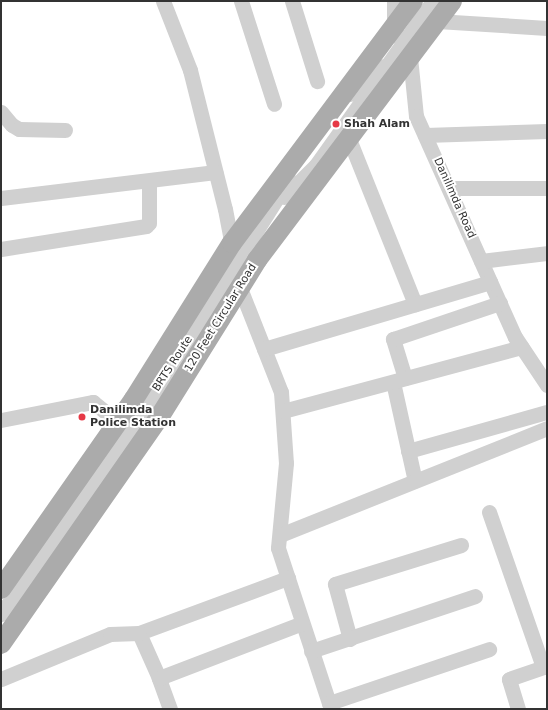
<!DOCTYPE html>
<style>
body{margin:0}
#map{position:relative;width:548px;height:710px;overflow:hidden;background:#fff;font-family:"DejaVu Sans",sans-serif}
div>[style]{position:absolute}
.minor>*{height:15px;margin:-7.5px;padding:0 7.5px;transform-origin:7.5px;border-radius:7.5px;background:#d0d0d0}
.major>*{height:20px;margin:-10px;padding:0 10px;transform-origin:10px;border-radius:10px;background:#ababab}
.dots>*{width:11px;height:11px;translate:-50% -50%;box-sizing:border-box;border:2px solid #fff;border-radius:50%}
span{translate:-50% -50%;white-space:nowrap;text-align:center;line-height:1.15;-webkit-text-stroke:4px #fff;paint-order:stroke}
.poi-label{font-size:11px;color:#333;font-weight:700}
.left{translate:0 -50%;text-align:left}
.street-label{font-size:11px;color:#333}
.frame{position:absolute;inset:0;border:2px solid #333;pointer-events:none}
</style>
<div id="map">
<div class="minor">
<div style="left:163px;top:1px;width:74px;rotate:68.6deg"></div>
<div style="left:190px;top:70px;width:143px;rotate:75.9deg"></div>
<div style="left:225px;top:209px;width:80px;rotate:79.2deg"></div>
<div style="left:240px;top:288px;width:112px;rotate:68.5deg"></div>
<div style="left:281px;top:392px;width:71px;rotate:86deg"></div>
<div style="left:286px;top:463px;width:85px;rotate:95.4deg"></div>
<div style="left:278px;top:548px;width:169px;rotate:71.8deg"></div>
<div style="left:241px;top:1px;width:108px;rotate:72.2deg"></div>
<div style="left:292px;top:1px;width:84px;rotate:72.6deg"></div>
<div style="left:394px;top:1px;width:26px;rotate:90deg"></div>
<div style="left:394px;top:27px;width:34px;rotate:62deg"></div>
<div style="left:410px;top:57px;width:59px;rotate:84.2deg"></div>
<div style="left:416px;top:116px;width:242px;rotate:65.9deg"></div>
<div style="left:515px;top:337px;width:58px;rotate:56.3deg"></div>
<div style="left:437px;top:21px;width:110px;rotate:3.6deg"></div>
<div style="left:350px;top:94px;width:44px;rotate:-39.5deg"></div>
<div style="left:1px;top:112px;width:17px;rotate:50deg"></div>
<div style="left:12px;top:125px;width:8px;rotate:30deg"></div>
<div style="left:19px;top:129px;width:46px;rotate:1.2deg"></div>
<div style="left:425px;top:135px;width:122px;rotate:-1.9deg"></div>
<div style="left:349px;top:139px;width:178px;rotate:68.2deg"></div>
<div style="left:450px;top:188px;width:97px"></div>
<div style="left:284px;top:197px;width:45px;rotate:-45deg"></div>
<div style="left:316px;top:165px;width:201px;rotate:-54.5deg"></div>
<div style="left:1px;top:198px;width:216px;rotate:-6.9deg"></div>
<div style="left:1px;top:249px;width:147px;rotate:-9deg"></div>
<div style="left:146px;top:226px;width:4px;rotate:-45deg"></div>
<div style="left:149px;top:223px;width:41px;rotate:-90deg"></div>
<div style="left:481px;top:261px;width:66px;rotate:-6.9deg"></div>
<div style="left:264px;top:349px;width:236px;rotate:-16.5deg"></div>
<div style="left:405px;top:378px;width:41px;rotate:-107.1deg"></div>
<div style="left:393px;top:339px;width:113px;rotate:-18.6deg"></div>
<div style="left:393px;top:382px;width:101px;rotate:77.5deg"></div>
<div style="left:283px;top:411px;width:247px;rotate:-15deg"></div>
<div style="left:1px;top:420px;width:94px;rotate:-11.1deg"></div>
<div style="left:93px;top:402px;width:32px;rotate:39deg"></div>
<div style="left:408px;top:451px;width:144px;rotate:-15.7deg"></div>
<div style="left:489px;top:512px;width:164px;rotate:70.8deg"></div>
<div style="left:543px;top:667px;width:4px;rotate:-27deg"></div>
<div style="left:280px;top:535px;width:288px;rotate:-21.8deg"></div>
<div style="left:1px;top:614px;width:254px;rotate:-55.1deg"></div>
<div style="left:146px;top:406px;width:268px;rotate:-57.8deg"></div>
<div style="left:350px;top:639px;width:57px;rotate:-105.3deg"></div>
<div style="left:335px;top:584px;width:132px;rotate:-17.2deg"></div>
<div style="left:311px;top:651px;width:173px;rotate:-18.5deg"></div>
<div style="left:159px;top:678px;width:49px;rotate:-114deg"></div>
<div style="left:139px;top:633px;width:159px;rotate:-20.3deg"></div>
<div style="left:1px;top:679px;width:118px;rotate:-22.4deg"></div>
<div style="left:110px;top:634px;width:29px;rotate:-2deg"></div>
<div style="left:329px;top:703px;width:169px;rotate:-18.6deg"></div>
<div style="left:170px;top:709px;width:33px;rotate:-110deg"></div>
<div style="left:159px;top:678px;width:153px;rotate:-21deg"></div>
<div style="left:518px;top:709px;width:31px;rotate:-107deg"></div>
<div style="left:509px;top:679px;width:36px;rotate:-19deg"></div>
</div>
<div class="major">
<div style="left:1px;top:589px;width:232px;rotate:-55deg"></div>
<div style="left:134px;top:399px;width:184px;rotate:-57.9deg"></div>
<div style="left:232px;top:243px;width:302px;rotate:-53.2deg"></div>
<div style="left:1px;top:644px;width:278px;rotate:-55.1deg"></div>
<div style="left:160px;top:416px;width:184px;rotate:-58.1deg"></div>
<div style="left:257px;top:260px;width:324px;rotate:-53deg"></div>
</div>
<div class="dots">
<div style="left:336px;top:124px;background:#e63946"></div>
<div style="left:82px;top:417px;background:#e63946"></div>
</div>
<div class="poi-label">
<span class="left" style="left:344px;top:124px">Shah Alam</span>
<span class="left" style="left:90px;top:417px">Danilimda<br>Police Station</span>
</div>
<div class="street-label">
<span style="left:454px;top:198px;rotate:66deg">Danilimda Road</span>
<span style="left:221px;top:318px;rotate:-58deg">120 Feet Circular Road</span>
<span style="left:173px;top:364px;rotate:-57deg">BRTS Route</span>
</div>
<div class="frame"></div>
</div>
